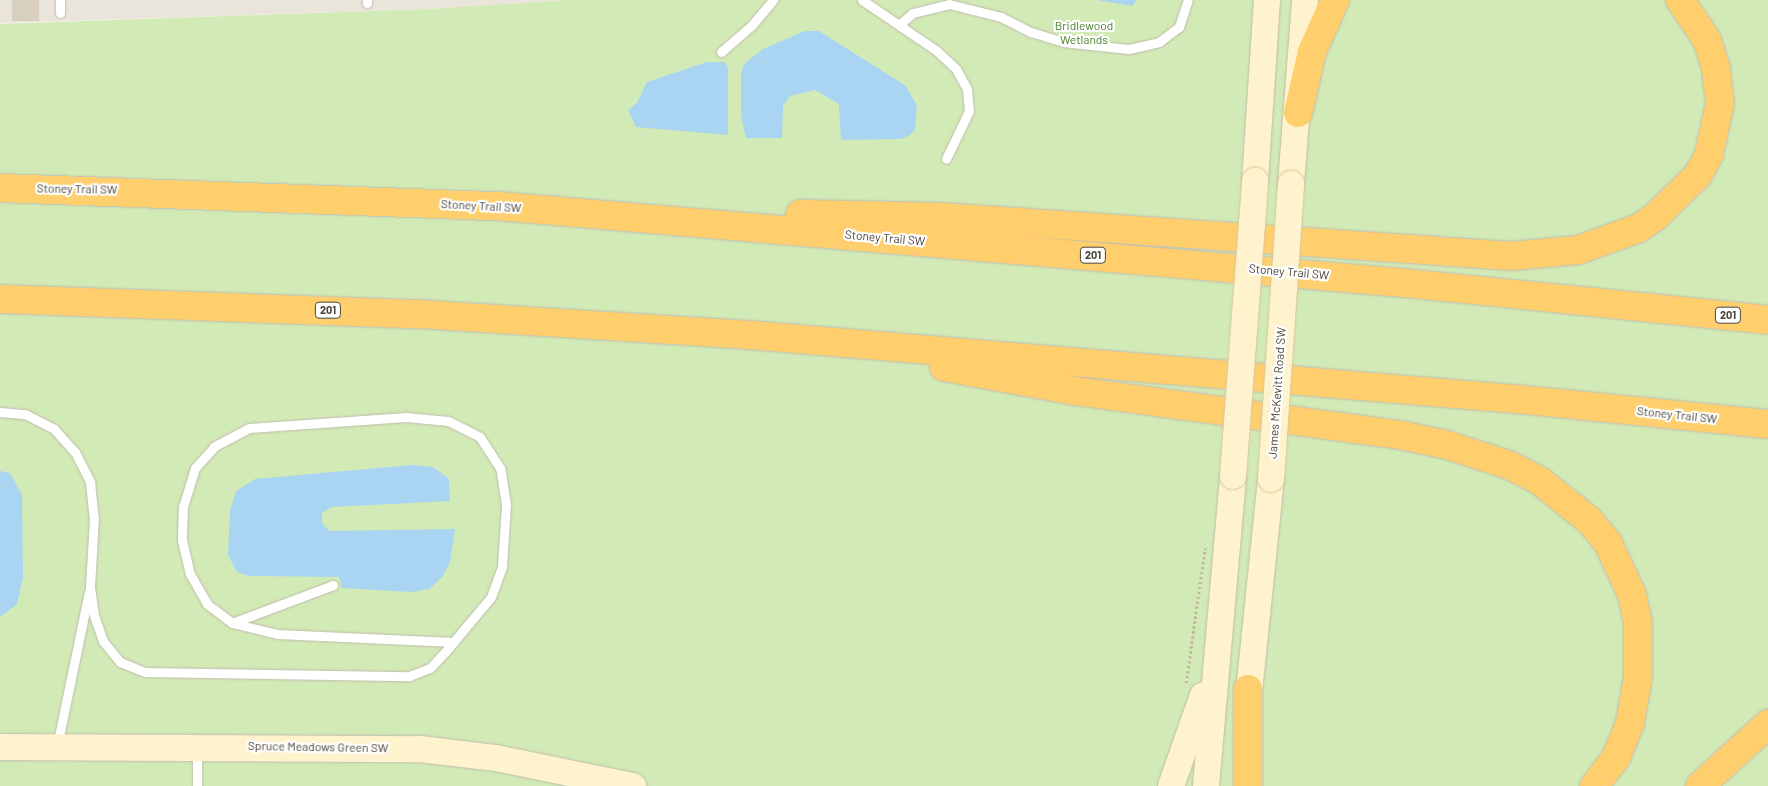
<!DOCTYPE html>
<style>
body{margin:0}
#map{position:relative;width:1768px;height:786px;overflow:hidden;background:#f6f3ec;font-family:Barlow,sans-serif}
div>[style]{position:absolute}
.residential>*{inset:0;background:#eae5da}
.green>*{inset:0;background:#d2eab5}
.water>*{inset:0;background:#a9d4f2}
.building>*{inset:0;background:#d8cfc1}
.path>*{height:2.5px;margin-top:-1.25px;transform-origin:0;background:repeating-linear-gradient(90deg,#c4b79f 0 2.5px,transparent 0 5px)}
.roads{filter:drop-shadow(0 0 1px #c2bbae) drop-shadow(0 0 1px #c2bbae)}
.lane>*{height:9px;margin:-4.5px;padding:0 4.5px;transform-origin:4.5px;border-radius:4.5px;background:#fff}
.secondary>*{height:26px;margin:-13px;padding:0 13px;transform-origin:13px;border-radius:13px;background:#fff3cd}
.highway>*{height:28px;margin:-14px;padding:0 14px;transform-origin:14px;border-radius:14px;background:#ffcf6e}
.bridges{filter:drop-shadow(0 0 1px #d6c79b) drop-shadow(0 0 1px #d6c79b)}
.secondary-bridge>*{height:26px;margin:-13px;padding:0 13px;transform-origin:13px;border-radius:13px;background:#fff3cd}
span{translate:-50% -50%;white-space:nowrap;text-align:center;line-height:1.15;-webkit-text-stroke:4.5px #fff;paint-order:stroke}
.shield-label span{padding:1px 4px;background:#fff;border:1px solid;border-radius:4px;-webkit-text-stroke-width:0}
.shield-label{font-size:11px;color:#4b4439;font-weight:700}
.park-label{font-size:12px;color:#4a7f2a}
.street-label{font-size:12px;color:#4b4439}
</style>
<div id="map">
<div class="residential">
<div style="clip-path:polygon(0 0,568px 0,430px 9px,0 23px)"></div>
</div>
<div class="green">
<div style="clip-path:polygon(568px 0,1768px 0,1768px 786px,0 786px,0 24px,430px 9px)"></div>
</div>
<div class="water">
<div style="clip-path:polygon(1097px 0,1136px 0,1133px 6px)"></div>
<div style="clip-path:polygon(805px 31px,819px 31px,906px 86px,917px 106px,915px 129px,910px 135px,901px 139px,841px 140px,839px 104px,815px 90px,790px 96px,783px 106px,782px 138px,746px 138px,741px 115px,741px 73px,745px 63px,763px 49px)"></div>
<div style="clip-path:polygon(707px 62px,725px 62px,728px 69px,728px 135px,636px 127px,628px 110px,637px 103px,647px 82px)"></div>
<div style="clip-path:polygon(411px 465px,433px 467px,449px 479px,450px 501px,331px 507px,322px 513px,322px 523px,329px 531px,455px 529px,450px 562px,442px 577px,429px 589px,412px 592px,342px 588px,339px 577px,249px 576px,237px 572px,228px 555px,230px 511px,236px 491px,255px 479px)"></div>
<div style="clip-path:polygon(0 471px,10px 473px,22px 495px,23px 578px,17px 604px,0 617px)"></div>
</div>
<div class="building">
<div style="clip-path:polygon(15px 0,39px 0,39px 21px,12px 21px,12px 1px)"></div>
</div>
<div class="path">
<div style="left:1186px;top:683px;width:136px;rotate:-82deg"></div>
</div>
<div class="roads">
<div class="lane">
<div style="left:367px;top:0;width:3px;rotate:90deg"></div>
<div style="left:862px;top:0;width:91px;rotate:34.2deg"></div>
<div style="left:937px;top:51px;width:26px;rotate:43deg"></div>
<div style="left:956px;top:69px;width:23px;rotate:61deg"></div>
<div style="left:967px;top:89px;width:22px;rotate:85deg"></div>
<div style="left:969px;top:111px;width:53px;rotate:115.6deg"></div>
<div style="left:60px;top:13px;width:13px;rotate:-90deg"></div>
<div style="left:899px;top:25px;width:18px;rotate:-41deg"></div>
<div style="left:913px;top:13px;width:37px;rotate:-14deg"></div>
<div style="left:949px;top:4px;width:54px;rotate:14deg"></div>
<div style="left:1001px;top:17px;width:34px;rotate:27deg"></div>
<div style="left:1031px;top:32px;width:34px;rotate:17deg"></div>
<div style="left:1063px;top:42px;width:66px;rotate:6.1deg"></div>
<div style="left:1129px;top:49px;width:31px;rotate:-13deg"></div>
<div style="left:1159px;top:42px;width:25px;rotate:-37deg"></div>
<div style="left:1179px;top:27px;width:28px;rotate:-72deg"></div>
<div style="left:721px;top:52px;width:41px;rotate:-41.1deg"></div>
<div style="left:752px;top:25px;width:33px;rotate:-50deg"></div>
<div style="left:0;top:412px;width:25px;rotate:5deg"></div>
<div style="left:25px;top:414px;width:33px;rotate:27deg"></div>
<div style="left:54px;top:429px;width:31px;rotate:48deg"></div>
<div style="left:75px;top:452px;width:34px;rotate:63deg"></div>
<div style="left:90px;top:482px;width:36px;rotate:84deg"></div>
<div style="left:94px;top:518px;width:69px;rotate:93.3deg"></div>
<div style="left:90px;top:587px;width:28px;rotate:82deg"></div>
<div style="left:94px;top:615px;width:28px;rotate:71deg"></div>
<div style="left:103px;top:641px;width:27px;rotate:51deg"></div>
<div style="left:120px;top:662px;width:27px;rotate:22deg"></div>
<div style="left:145px;top:672px;width:264px;rotate:0.9deg"></div>
<div style="left:409px;top:676px;width:22px;rotate:-21deg"></div>
<div style="left:430px;top:668px;width:22px;rotate:-47deg"></div>
<div style="left:445px;top:652px;width:72px;rotate:-50.1deg"></div>
<div style="left:491px;top:597px;width:33px;rotate:-70deg"></div>
<div style="left:502px;top:566px;width:62px;rotate:-86.3deg"></div>
<div style="left:506px;top:504px;width:36px;rotate:-99deg"></div>
<div style="left:500px;top:468px;width:37px;rotate:-123deg"></div>
<div style="left:480px;top:437px;width:36px;rotate:-153deg"></div>
<div style="left:448px;top:421px;width:42px;rotate:-174.6deg"></div>
<div style="left:406px;top:417px;width:157px;rotate:176deg"></div>
<div style="left:249px;top:428px;width:40px;rotate:152deg"></div>
<div style="left:214px;top:447px;width:28px;rotate:132deg"></div>
<div style="left:195px;top:468px;width:41px;rotate:107.1deg"></div>
<div style="left:183px;top:507px;width:33px;rotate:92deg"></div>
<div style="left:182px;top:540px;width:35px;rotate:77deg"></div>
<div style="left:190px;top:574px;width:34px;rotate:60deg"></div>
<div style="left:207px;top:604px;width:31px;rotate:37deg"></div>
<div style="left:232px;top:623px;width:46px;rotate:13.7deg"></div>
<div style="left:277px;top:634px;width:177px;rotate:2.6deg"></div>
<div style="left:232px;top:623px;width:108px;rotate:-20.6deg"></div>
<div style="left:57px;top:746px;width:157px;rotate:-78.3deg"></div>
<div style="left:197px;top:751px;width:35px;rotate:90deg"></div>
</div>
<div class="secondary">
<div style="left:1255px;top:181px;width:181px;rotate:-86.2deg"></div>
<div style="left:1291px;top:184px;width:185px;rotate:-85.6deg"></div>
<div style="left:1247px;top:711px;width:233px;rotate:-84.1deg"></div>
<div style="left:0;top:747px;width:420px;rotate:0.3deg"></div>
<div style="left:420px;top:749px;width:77px;rotate:6.8deg"></div>
<div style="left:496px;top:758px;width:140px;rotate:11.6deg"></div>
<div style="left:1171px;top:786px;width:96px;rotate:-70.6deg"></div>
<div style="left:1206px;top:786px;width:311px;rotate:-85deg"></div>
</div>
<div class="highway">
<div style="left:1298px;top:113px;width:63px;rotate:-77.1deg"></div>
<div style="left:1312px;top:52px;width:57px;rotate:-66.1deg"></div>
<div style="left:0;top:188px;width:498px;rotate:2.1deg"></div>
<div style="left:498px;top:206px;width:910px;rotate:4.85deg"></div>
<div style="left:1405px;top:283px;width:365px;rotate:5.8deg"></div>
<div style="left:800px;top:214px;width:142px;rotate:1.2deg"></div>
<div style="left:942px;top:217px;width:570px;rotate:3.92deg"></div>
<div style="left:1511px;top:256px;width:67px;rotate:-5.1deg"></div>
<div style="left:1578px;top:250px;width:65px;rotate:-19.8deg"></div>
<div style="left:1639px;top:228px;width:19px;rotate:-35deg"></div>
<div style="left:1655px;top:217px;width:60px;rotate:-44.3deg"></div>
<div style="left:1698px;top:175px;width:24px;rotate:-62deg"></div>
<div style="left:1709px;top:154px;width:52px;rotate:-77.8deg"></div>
<div style="left:1720px;top:103px;width:35px;rotate:-97deg"></div>
<div style="left:1716px;top:68px;width:29px;rotate:-108deg"></div>
<div style="left:1707px;top:40px;width:48px;rotate:-124deg"></div>
<div style="left:0;top:299px;width:417px;rotate:2.1deg"></div>
<div style="left:417px;top:314px;width:334px;rotate:3.6deg"></div>
<div style="left:750px;top:335px;width:769px;rotate:4.78deg"></div>
<div style="left:1516px;top:399px;width:253px;rotate:5.7deg"></div>
<div style="left:944px;top:367px;width:133px;rotate:10.4deg"></div>
<div style="left:1075px;top:391px;width:329px;rotate:7.7deg"></div>
<div style="left:1401px;top:435px;width:47px;rotate:12.3deg"></div>
<div style="left:1447px;top:445px;width:65px;rotate:17.9deg"></div>
<div style="left:1509px;top:465px;width:35px;rotate:27deg"></div>
<div style="left:1540px;top:481px;width:64px;rotate:38.7deg"></div>
<div style="left:1590px;top:521px;width:28px;rotate:51deg"></div>
<div style="left:1608px;top:543px;width:57px;rotate:65.2deg"></div>
<div style="left:1632px;top:595px;width:29px;rotate:78deg"></div>
<div style="left:1638px;top:623px;width:54px;rotate:90deg"></div>
<div style="left:1638px;top:677px;width:47px;rotate:99.9deg"></div>
<div style="left:1630px;top:723px;width:35px;rotate:112deg"></div>
<div style="left:1617px;top:756px;width:38px;rotate:127deg"></div>
<div style="left:1248px;top:786px;width:97px;rotate:-90deg"></div>
<div style="left:1700px;top:786px;width:92px;rotate:-42.4deg"></div>
</div>
</div>
<div class="bridges">
<div class="secondary-bridge">
<div style="left:1233px;top:476px;width:296px;rotate:-85.7deg"></div>
<div style="left:1271px;top:479px;width:296px;rotate:-86.1deg"></div>
</div>
</div>
<div class="shield-label">
<span style="left:1093px;top:255px">201</span>
<span style="left:328px;top:310px">201</span>
<span style="left:1728px;top:315px">201</span>
</div>
<div class="park-label">
<span style="left:1084px;top:33px">Bridlewood<br>Wetlands</span>
</div>
<div class="street-label">
<span style="left:77px;top:189px;rotate:1deg">Stoney Trail SW</span>
<span style="left:481px;top:206px;rotate:3deg">Stoney Trail SW</span>
<span style="left:885px;top:238px;rotate:5deg">Stoney Trail SW</span>
<span style="left:1289px;top:272px;rotate:5deg">Stoney Trail SW</span>
<span style="left:1277px;top:393px;rotate:-86deg">James McKevitt Road SW</span>
<span style="left:1677px;top:415px;rotate:6deg">Stoney Trail SW</span>
<span style="left:318px;top:747px;rotate:1deg">Spruce Meadows Green SW</span>
</div>
</div>
